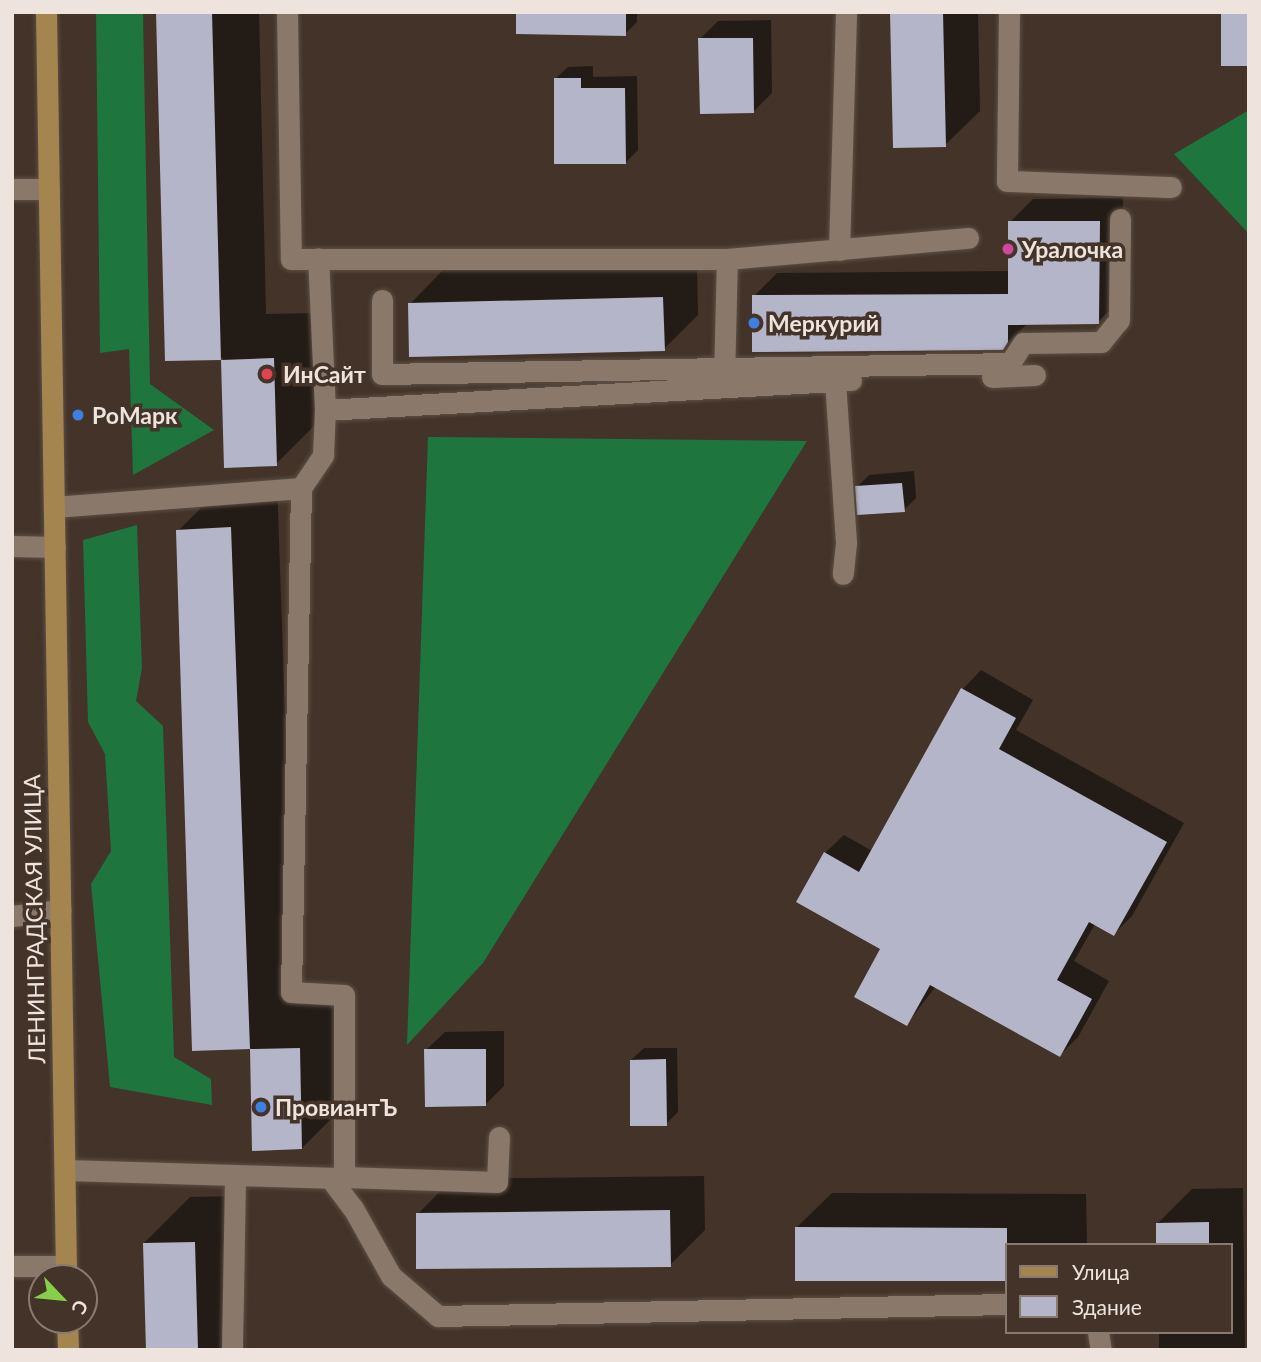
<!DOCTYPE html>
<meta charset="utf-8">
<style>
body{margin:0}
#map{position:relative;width:1261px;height:1362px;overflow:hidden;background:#433328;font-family:Lato,sans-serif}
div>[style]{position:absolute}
.forest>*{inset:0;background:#1f753e}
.shadow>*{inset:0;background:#0007}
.building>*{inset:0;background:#b5b5ca}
.roads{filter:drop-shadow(0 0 2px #5c4f45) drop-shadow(0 0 2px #5c4f45)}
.minor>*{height:21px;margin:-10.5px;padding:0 10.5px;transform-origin:10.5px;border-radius:10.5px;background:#8a786a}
.major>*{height:21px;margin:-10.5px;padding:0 10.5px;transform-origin:10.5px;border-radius:10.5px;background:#a5854f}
.dots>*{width:19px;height:19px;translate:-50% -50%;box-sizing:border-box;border:4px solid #433328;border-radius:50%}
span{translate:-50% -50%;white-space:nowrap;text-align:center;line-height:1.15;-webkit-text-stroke:7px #433328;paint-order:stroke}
.poi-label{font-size:23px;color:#eee4dd;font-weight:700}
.left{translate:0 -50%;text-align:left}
.street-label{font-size:23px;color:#eee4dd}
.frame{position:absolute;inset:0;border:14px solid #eee4dd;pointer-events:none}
.legend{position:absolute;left:1005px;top:1243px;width:228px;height:91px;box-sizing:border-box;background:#433328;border:2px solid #877a70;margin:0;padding:9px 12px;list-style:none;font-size:21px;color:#eee4dd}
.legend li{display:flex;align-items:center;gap:14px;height:35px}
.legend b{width:35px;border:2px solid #877a70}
.north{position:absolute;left:28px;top:1264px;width:70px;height:70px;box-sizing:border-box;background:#433328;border:2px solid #877a70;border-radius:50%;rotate:116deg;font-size:19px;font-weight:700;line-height:28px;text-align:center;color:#eee4dd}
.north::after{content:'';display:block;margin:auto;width:24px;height:32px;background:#88cf49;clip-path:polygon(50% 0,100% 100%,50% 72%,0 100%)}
</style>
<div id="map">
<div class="forest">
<div style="clip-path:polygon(96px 12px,143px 12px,150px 384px,214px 430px,133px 475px,129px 349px,100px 353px)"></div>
<div style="clip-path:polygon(1249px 110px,1249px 234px,1174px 154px)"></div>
<div style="clip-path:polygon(428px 437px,807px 441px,483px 963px,407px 1045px)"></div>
<div style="clip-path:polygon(137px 525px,142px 668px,136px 701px,163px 726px,174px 1057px,211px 1079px,212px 1105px,110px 1087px,91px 884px,111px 851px,105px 754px,88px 722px,83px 540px)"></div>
</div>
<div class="shadow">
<div style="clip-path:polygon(157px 12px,259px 12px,266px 314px,320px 313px,322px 418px,276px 464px,225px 466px,223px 358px,167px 359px)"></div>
<div style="clip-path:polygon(517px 12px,637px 12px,637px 22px,625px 34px)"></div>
<div style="clip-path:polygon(892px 12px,978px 12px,980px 111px,945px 145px)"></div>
<div style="clip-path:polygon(771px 20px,772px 93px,754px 111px,700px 39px,718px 21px)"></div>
<div style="clip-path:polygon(593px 66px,593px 77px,637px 76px,638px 150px,626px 162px,555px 79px,568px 67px)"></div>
<div style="clip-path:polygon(1123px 198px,1121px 299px,1098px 322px,1026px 325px,1002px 348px,754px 296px,777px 273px,1010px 271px,1010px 222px,1033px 199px)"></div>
<div style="clip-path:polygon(697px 263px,698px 315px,664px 349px,410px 304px,444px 269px)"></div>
<div style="clip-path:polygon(914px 471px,916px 498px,904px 510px,857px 487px,869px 475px)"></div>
<div style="clip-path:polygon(277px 481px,295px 1004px,345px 1003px,348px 1102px,302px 1148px,254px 1149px,251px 1048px,194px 1049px,178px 531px,224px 485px)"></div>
<div style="clip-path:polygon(981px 670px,1033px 700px,1016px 730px,1184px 823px,1132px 916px,1114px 934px,1095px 924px,1074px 961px,1109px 981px,1078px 1037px,1060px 1055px,936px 986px,907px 1024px,882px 949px,825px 853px,844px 835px,872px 851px,963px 689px)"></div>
<div style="clip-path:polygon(504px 1031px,504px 1086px,486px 1104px,426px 1050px,445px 1032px)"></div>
<div style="clip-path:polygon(644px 1048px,677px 1048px,678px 1112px,666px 1124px,631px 1060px)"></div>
<div style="clip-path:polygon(704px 1176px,705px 1230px,670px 1265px,418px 1214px,452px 1179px)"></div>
<div style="clip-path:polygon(1243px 1188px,1245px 1350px,1159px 1350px,1159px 1332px,1231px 1332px,1231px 1245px,1158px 1245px,1158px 1223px,1192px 1189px)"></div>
<div style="clip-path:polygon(832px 1193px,1086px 1194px,1087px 1245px,1007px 1245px,1007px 1279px,797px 1279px,797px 1227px)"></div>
<div style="clip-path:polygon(240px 1196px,245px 1350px,148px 1350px,144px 1243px,190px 1197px)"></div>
</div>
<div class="building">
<div style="clip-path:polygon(156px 12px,212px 12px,221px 360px,165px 361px)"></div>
<div style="clip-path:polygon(516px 12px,626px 12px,626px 36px,516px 34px)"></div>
<div style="clip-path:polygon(890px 12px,943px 12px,946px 147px,893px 148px)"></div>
<div style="clip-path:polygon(1221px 12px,1249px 12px,1249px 66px,1221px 66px)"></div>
<div style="clip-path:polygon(698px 38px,753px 38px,754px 113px,700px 114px)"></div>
<div style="clip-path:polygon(554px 78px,581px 78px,581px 88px,625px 88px,626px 164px,554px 164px)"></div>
<div style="clip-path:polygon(1008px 221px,1100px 221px,1099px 324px,1008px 325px,1008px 342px,1003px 350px,752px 352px,752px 295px,1008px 294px)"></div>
<div style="clip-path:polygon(663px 297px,665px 351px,409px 357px,408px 303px)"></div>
<div style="clip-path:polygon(274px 358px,277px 466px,224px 468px,221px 360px)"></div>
<div style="clip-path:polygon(902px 483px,905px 512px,857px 515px,855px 486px)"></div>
<div style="clip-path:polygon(231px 527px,250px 1049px,192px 1051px,176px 530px)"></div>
<div style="clip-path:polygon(961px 688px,1016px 718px,999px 749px,1167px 842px,1114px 936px,1089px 922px,1057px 980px,1092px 999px,1060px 1057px,930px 985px,907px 1026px,854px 997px,880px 949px,796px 902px,824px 852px,859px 872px)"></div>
<div style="clip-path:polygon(300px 1048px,302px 1149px,252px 1151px,250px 1049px)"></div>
<div style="clip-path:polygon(424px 1049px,486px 1049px,486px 1106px,425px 1107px)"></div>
<div style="clip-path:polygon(666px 1059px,667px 1126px,630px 1126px,630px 1060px)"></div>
<div style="clip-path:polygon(670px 1210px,671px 1267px,416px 1269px,416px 1213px)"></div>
<div style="clip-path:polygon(1209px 1222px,1209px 1245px,1156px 1245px,1156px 1223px)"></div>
<div style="clip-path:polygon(795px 1227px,1007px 1228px,1007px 1281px,795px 1281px)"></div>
<div style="clip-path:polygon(195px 1242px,198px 1350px,146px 1350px,143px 1243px)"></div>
</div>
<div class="roads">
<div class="minor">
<div style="left:287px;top:12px;width:247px;rotate:89.1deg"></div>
<div style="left:291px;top:259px;width:436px"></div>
<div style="left:727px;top:259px;width:242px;rotate:-5deg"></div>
<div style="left:1009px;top:12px;width:169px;rotate:90.7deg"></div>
<div style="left:1007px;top:181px;width:164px;rotate:2.1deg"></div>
<div style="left:12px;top:189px;width:37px"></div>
<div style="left:839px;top:250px;width:238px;rotate:-88.3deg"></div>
<div style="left:382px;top:300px;width:74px;rotate:90deg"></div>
<div style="left:382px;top:374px;width:628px;rotate:-1deg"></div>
<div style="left:1010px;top:363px;width:24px;rotate:-57deg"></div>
<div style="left:1023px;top:343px;width:78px;rotate:-0.7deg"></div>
<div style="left:1101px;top:342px;width:28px;rotate:-51deg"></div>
<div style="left:1119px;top:320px;width:101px;rotate:-89.4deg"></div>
<div style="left:992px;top:377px;width:43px;rotate:-2.7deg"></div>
<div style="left:724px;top:379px;width:120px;rotate:-88.6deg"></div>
<div style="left:835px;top:381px;width:162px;rotate:86.1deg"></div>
<div style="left:846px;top:543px;width:31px;rotate:96deg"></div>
<div style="left:325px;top:410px;width:527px;rotate:-3.26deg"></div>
<div style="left:301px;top:488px;width:504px;rotate:91.14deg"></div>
<div style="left:291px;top:992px;width:53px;rotate:3.2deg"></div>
<div style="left:344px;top:995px;width:182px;rotate:90deg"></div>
<div style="left:344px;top:1177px;width:14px;rotate:176deg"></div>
<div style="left:54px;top:507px;width:248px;rotate:-4.4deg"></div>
<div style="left:301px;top:488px;width:40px;rotate:-56deg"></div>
<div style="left:323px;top:455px;width:45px;rotate:-87.5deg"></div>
<div style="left:325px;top:410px;width:152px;rotate:-92.6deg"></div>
<div style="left:12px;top:546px;width:43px;rotate:1.3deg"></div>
<div style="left:12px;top:916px;width:49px;rotate:-7deg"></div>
<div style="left:65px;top:1170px;width:265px;rotate:1.7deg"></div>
<div style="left:330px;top:1178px;width:38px;rotate:53deg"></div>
<div style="left:353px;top:1208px;width:78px;rotate:60.8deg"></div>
<div style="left:391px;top:1276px;width:62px;rotate:40.4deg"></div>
<div style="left:438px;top:1316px;width:569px;rotate:-1.21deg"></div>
<div style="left:344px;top:1177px;width:153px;rotate:1.9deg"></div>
<div style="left:497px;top:1182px;width:45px;rotate:-87.5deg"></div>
<div style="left:12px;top:1266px;width:54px"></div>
<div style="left:1098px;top:1332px;width:18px;rotate:81deg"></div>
<div style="left:232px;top:1350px;width:175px;rotate:-89deg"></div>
</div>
<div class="major">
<div style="left:46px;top:12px;width:1266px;rotate:89.09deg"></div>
<div style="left:67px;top:1320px;width:30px;rotate:88deg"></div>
</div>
</div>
<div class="dots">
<div style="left:1008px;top:249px;background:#d1479c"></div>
<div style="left:754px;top:323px;background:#3f7fe0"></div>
<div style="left:267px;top:374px;background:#e0444e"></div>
<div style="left:78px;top:415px;background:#3f7fe0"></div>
<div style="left:261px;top:1107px;background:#3f7fe0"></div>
</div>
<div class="poi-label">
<span class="left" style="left:1022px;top:249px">Уралочка</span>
<span class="left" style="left:768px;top:323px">Меркурий</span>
<span class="left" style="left:283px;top:374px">ИнСайт</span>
<span class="left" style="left:92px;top:415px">РоМарк</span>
<span class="left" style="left:275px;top:1107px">ПровиантЪ</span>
</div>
<div class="street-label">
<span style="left:34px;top:919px;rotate:-91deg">ЛЕНИНГРАДСКАЯ УЛИЦА</span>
</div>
<div class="frame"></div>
<ul class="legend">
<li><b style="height:9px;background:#a5854f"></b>Улица</li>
<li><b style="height:19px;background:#b5b5ca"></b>Здание</li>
</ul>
<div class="north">С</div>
</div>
